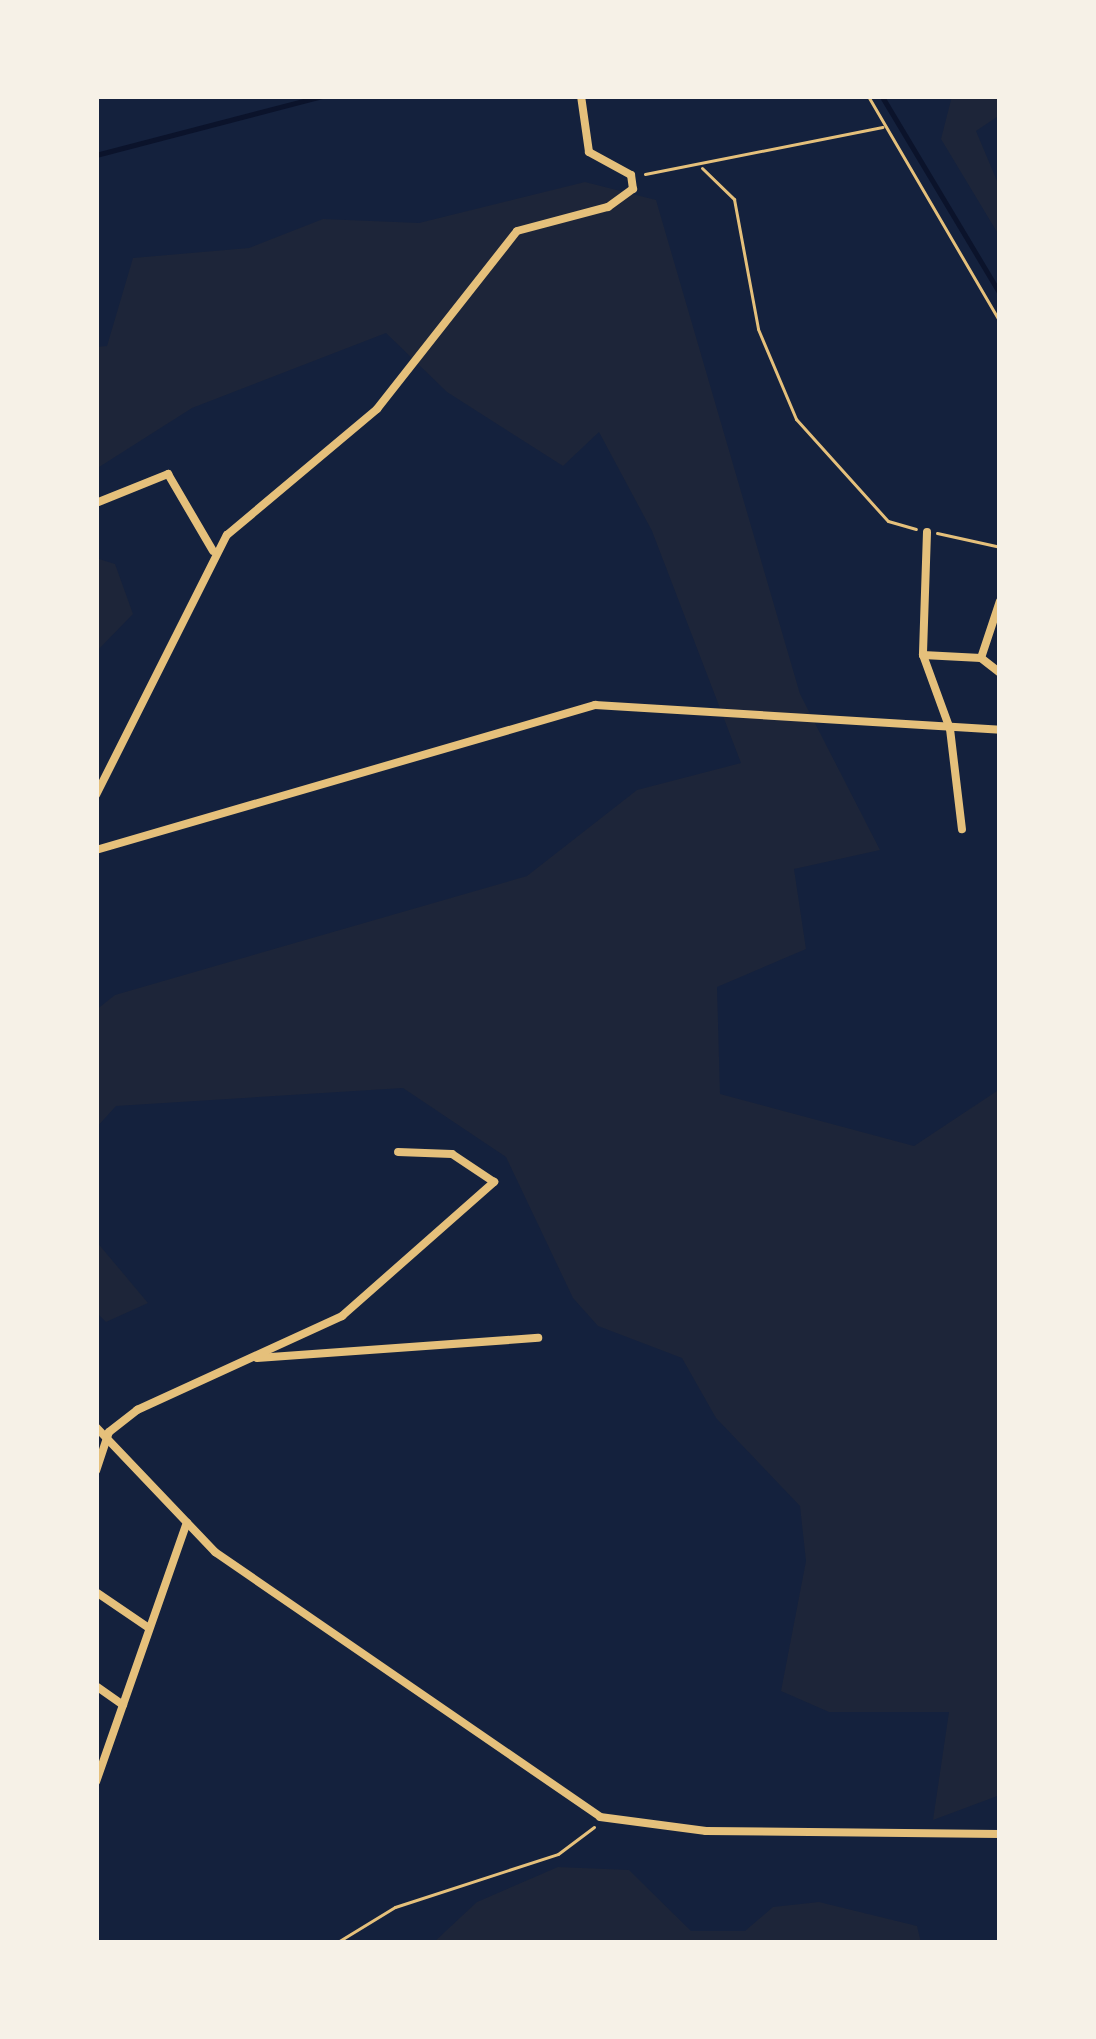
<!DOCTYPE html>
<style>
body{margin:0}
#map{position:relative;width:1096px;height:2039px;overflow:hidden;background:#14213d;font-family:Ubuntu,sans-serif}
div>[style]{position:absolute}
.green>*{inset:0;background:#1d2539}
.stream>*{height:4.5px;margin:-2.25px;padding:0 2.25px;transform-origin:2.25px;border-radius:2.25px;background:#0b132b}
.path>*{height:3px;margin:-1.5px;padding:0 1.5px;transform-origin:1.5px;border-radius:1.5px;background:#e5c07b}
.minor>*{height:8px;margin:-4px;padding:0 4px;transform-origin:4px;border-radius:4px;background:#e5c07b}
span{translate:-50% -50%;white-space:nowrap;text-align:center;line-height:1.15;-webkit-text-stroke:9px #f6f1e7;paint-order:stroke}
.frame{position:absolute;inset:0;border:99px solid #f6f1e7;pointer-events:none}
</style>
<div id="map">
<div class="green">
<div style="clip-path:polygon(952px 96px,1000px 96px,1000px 115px,976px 131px,1000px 188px,1000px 237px,941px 139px)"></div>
<div style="clip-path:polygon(585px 182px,656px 200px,800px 694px,880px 850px,794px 869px,806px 949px,717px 987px,720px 1094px,914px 1146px,1000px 1089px,1000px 1795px,933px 1820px,949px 1712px,829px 1712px,781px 1691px,806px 1561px,800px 1506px,716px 1418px,682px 1358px,598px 1326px,573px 1298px,506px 1157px,403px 1088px,116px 1106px,96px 1128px,96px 1010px,115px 995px,527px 876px,637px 790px,741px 763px,652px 531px,599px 432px,563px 466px,447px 392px,386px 333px,192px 408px,96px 469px,96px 347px,107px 346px,133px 258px,249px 248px,323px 219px,419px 223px)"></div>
<div style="clip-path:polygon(96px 558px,115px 564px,133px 614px,96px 652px)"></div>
<div style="clip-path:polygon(96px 1241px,148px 1303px,106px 1322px,96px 1312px)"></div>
<div style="clip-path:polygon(558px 1867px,629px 1870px,691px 1931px,745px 1931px,773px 1907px,819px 1902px,917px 1926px,921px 1943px,433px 1943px,477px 1902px)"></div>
</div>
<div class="stream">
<div style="left:882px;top:96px;width:230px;rotate:59.1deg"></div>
<div style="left:96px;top:155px;width:235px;rotate:-14.6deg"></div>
</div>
<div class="path">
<div style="left:868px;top:96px;width:262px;rotate:59.7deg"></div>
<div style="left:917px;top:96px;width:68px"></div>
<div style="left:702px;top:168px;width:45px;rotate:44.1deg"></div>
<div style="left:734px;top:199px;width:132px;rotate:79.5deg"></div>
<div style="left:758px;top:329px;width:98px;rotate:67.1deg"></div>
<div style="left:796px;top:419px;width:137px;rotate:48deg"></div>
<div style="left:888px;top:521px;width:29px;rotate:16deg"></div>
<div style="left:645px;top:174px;width:242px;rotate:-11.2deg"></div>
<div style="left:937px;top:533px;width:65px;rotate:12.5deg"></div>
<div style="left:336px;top:1943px;width:69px;rotate:-31.4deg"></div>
<div style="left:395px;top:1907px;width:171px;rotate:-18deg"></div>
<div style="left:558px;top:1854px;width:45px;rotate:-36.9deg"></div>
</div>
<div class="minor">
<div style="left:96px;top:503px;width:78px;rotate:-21.9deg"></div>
<div style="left:168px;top:474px;width:89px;rotate:59.7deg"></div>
<div style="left:927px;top:532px;width:123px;rotate:91.9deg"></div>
<div style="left:923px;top:655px;width:79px;rotate:70deg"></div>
<div style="left:950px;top:729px;width:101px;rotate:83.2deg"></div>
<div style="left:923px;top:655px;width:58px;rotate:3deg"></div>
<div style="left:981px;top:658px;width:24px;rotate:38deg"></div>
<div style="left:981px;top:658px;width:60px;rotate:-71.6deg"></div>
<div style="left:96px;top:795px;width:291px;rotate:-63.3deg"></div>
<div style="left:227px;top:535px;width:196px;rotate:-40deg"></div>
<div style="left:377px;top:409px;width:226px;rotate:-51.8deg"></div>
<div style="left:517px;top:231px;width:94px;rotate:-14.8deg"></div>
<div style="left:608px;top:207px;width:31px;rotate:-36deg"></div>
<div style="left:633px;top:189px;width:14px;rotate:-98deg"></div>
<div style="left:631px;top:175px;width:48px;rotate:-151.3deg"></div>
<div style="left:589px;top:152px;width:57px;rotate:-98.1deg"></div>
<div style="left:96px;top:850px;width:520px;rotate:-16.2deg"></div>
<div style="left:595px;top:705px;width:406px;rotate:3.5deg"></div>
<div style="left:257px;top:1358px;width:282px;rotate:-4.1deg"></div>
<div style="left:96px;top:1427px;width:173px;rotate:46.4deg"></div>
<div style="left:215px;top:1552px;width:467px;rotate:34.5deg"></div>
<div style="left:600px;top:1817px;width:107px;rotate:7.5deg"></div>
<div style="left:706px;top:1831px;width:294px;rotate:0.6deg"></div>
<div style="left:96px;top:1471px;width:41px;rotate:-71.6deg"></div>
<div style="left:109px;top:1432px;width:36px;rotate:-38deg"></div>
<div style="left:137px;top:1410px;width:226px;rotate:-24.6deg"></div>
<div style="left:342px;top:1316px;width:203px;rotate:-41.4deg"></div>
<div style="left:494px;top:1182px;width:50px;rotate:-146.3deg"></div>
<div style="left:452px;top:1154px;width:54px;rotate:-177.9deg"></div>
<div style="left:96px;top:1592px;width:64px;rotate:34.2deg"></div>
<div style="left:96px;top:1686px;width:33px;rotate:35deg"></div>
<div style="left:96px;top:1782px;width:275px;rotate:-70.7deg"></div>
</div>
<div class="frame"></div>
</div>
